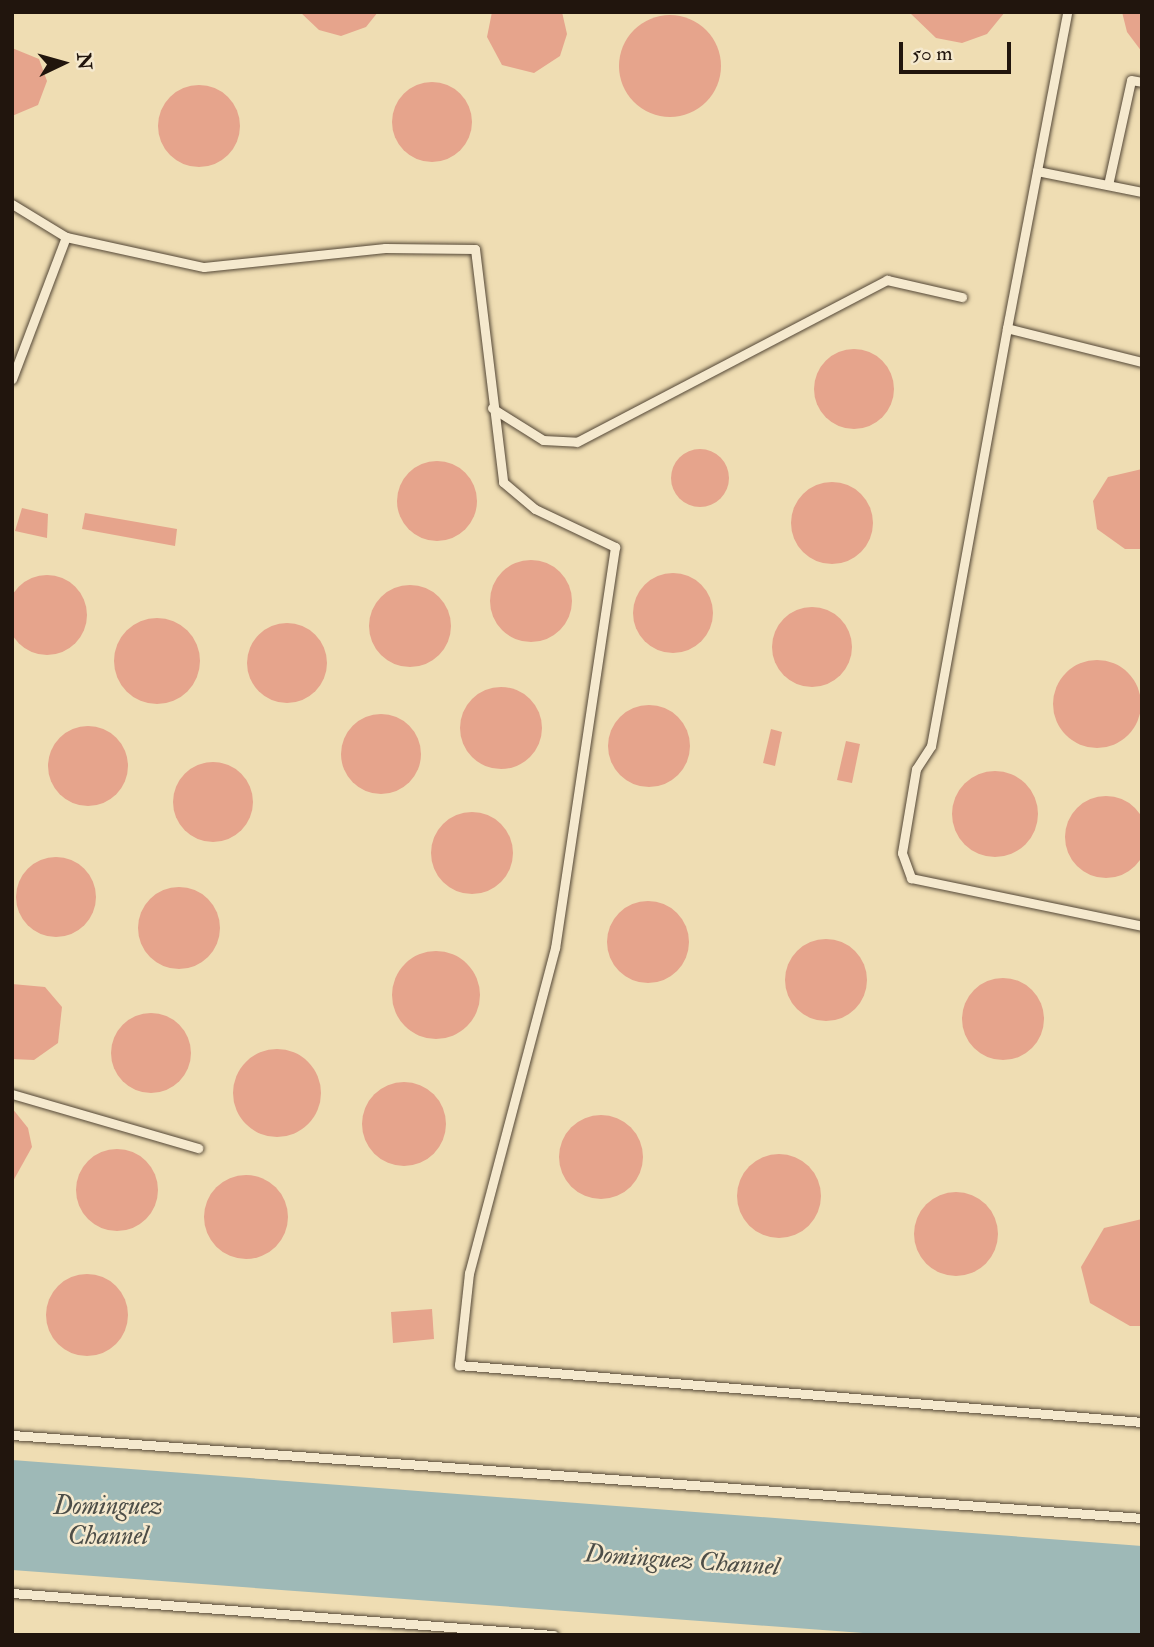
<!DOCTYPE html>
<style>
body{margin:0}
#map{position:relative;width:1154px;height:1647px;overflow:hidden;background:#efddb3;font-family:"IM FELL Double Pica",serif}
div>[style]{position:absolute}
.water>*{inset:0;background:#9eb9b7}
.building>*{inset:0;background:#e6a48c}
.round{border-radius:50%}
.roads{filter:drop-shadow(0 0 2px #544736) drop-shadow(0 0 2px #544736)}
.service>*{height:9px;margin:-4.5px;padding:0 4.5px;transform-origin:4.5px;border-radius:4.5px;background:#f5e9ce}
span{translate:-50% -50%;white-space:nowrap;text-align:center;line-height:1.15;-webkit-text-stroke:5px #f5e9ce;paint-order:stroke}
.water-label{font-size:26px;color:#4d4e48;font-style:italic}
.frame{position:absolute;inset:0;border:14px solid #21150d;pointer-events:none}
.north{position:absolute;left:28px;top:28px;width:70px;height:70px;-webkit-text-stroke:5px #f5e9ce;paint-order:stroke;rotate:85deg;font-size:19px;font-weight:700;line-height:28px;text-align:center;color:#21150d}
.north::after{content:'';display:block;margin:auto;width:24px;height:32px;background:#21150d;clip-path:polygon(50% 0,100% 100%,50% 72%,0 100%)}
.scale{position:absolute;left:899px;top:42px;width:112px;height:32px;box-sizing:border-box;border:4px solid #21150d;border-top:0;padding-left:9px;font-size:21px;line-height:24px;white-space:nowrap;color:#21150d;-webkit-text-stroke:5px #f5e9ce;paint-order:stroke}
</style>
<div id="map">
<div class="water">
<div style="clip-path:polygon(12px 1460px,1142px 1546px,1142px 1635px,890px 1635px,12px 1570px)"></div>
</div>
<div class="building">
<div style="clip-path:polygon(300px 12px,378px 12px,366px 27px,341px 36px,319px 30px)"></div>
<div style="clip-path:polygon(492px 12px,562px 12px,567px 34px,560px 56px,534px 73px,502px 65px,487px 37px)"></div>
<div style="clip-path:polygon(909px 12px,1005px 12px,987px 34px,962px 43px,936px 38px)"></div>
<div style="clip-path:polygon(1122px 12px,1142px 12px,1142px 52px,1127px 32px)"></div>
<div class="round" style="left:619px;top:15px;width:102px;height:102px"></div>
<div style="clip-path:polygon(12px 48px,39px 59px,47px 81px,38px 105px,12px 116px)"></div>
<div class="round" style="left:392px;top:82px;width:80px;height:80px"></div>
<div class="round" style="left:158px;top:85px;width:82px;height:82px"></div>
<div class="round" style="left:814px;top:349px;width:80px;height:80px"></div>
<div class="round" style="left:671px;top:449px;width:58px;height:58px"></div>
<div class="round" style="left:397px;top:461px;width:80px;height:80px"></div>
<div style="clip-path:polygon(1142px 469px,1142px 549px,1125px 549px,1097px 529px,1093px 501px,1108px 477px)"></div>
<div class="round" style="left:791px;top:482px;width:82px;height:82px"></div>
<div style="clip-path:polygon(22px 508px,48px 514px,47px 538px,15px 531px)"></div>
<div style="clip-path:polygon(85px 513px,177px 529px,175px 546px,82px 529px)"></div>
<div class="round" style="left:490px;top:560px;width:82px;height:82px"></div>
<div class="round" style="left:633px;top:573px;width:80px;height:80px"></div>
<div class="round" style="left:7px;top:575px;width:80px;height:80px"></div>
<div class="round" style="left:369px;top:585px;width:82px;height:82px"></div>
<div class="round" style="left:772px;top:607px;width:80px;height:80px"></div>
<div class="round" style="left:114px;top:618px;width:86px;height:86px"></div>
<div class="round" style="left:247px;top:623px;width:80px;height:80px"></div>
<div class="round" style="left:1053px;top:660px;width:88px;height:88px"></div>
<div class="round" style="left:460px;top:687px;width:82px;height:82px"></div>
<div class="round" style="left:608px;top:705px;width:82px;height:82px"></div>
<div class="round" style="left:341px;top:714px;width:80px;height:80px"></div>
<div class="round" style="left:48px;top:726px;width:80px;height:80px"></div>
<div style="clip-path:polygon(771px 729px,782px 732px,775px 766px,763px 763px)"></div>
<div style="clip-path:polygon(846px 741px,860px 744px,852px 783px,837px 780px)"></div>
<div class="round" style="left:173px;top:762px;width:80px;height:80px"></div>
<div class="round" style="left:952px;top:771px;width:86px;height:86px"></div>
<div class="round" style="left:1065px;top:796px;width:82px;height:82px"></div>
<div class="round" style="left:431px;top:812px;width:82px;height:82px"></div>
<div class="round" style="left:16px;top:857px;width:80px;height:80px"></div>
<div class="round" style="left:138px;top:887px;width:82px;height:82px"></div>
<div class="round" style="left:607px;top:901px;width:82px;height:82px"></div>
<div class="round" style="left:785px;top:939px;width:82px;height:82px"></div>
<div class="round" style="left:392px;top:951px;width:88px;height:88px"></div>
<div class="round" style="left:962px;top:978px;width:82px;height:82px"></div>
<div style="clip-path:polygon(12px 984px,45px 987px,62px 1007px,58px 1043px,34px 1060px,12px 1059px)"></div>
<div class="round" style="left:111px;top:1013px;width:80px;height:80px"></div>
<div class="round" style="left:233px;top:1049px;width:88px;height:88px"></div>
<div class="round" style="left:362px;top:1082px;width:84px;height:84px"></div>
<div style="clip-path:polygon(12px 1108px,28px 1128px,32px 1147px,12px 1183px)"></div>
<div class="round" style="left:559px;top:1115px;width:84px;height:84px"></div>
<div class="round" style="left:76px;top:1149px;width:82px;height:82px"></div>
<div class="round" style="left:737px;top:1154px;width:84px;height:84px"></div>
<div class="round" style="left:204px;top:1175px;width:84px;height:84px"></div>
<div class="round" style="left:914px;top:1192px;width:84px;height:84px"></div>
<div style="clip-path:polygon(1142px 1219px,1142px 1326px,1130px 1326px,1090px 1303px,1081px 1267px,1104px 1228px)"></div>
<div class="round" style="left:46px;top:1274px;width:82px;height:82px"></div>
<div style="clip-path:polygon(432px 1309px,434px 1339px,393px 1343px,391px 1312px)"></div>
</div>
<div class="roads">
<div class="service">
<div style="left:1037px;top:171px;width:107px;rotate:11.3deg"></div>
<div style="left:1108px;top:185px;width:107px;rotate:-77.6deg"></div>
<div style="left:1131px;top:80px;width:11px;rotate:10deg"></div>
<div style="left:12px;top:204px;width:63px;rotate:31.4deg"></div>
<div style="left:66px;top:237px;width:141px;rotate:12.3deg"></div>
<div style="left:204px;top:267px;width:182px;rotate:-6deg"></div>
<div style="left:385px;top:248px;width:90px;rotate:0.6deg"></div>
<div style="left:475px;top:249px;width:235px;rotate:83.1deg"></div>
<div style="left:503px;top:482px;width:42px;rotate:40.2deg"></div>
<div style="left:535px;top:509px;width:89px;rotate:25.4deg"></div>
<div style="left:615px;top:547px;width:405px;rotate:98.5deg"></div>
<div style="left:555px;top:948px;width:336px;rotate:104.8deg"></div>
<div style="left:469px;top:1273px;width:93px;rotate:96.2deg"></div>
<div style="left:459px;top:1365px;width:685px;rotate:4.77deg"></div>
<div style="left:1007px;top:328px;width:322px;rotate:-79.2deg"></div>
<div style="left:1142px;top:362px;width:139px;rotate:-165.9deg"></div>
<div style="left:1007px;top:328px;width:425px;rotate:100.3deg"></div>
<div style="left:931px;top:746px;width:27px;rotate:123deg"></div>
<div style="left:916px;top:769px;width:85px;rotate:99.5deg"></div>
<div style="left:902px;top:853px;width:27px;rotate:70deg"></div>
<div style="left:911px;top:878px;width:236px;rotate:11.7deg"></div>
<div style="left:12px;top:379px;width:152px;rotate:-69.2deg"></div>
<div style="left:492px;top:408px;width:60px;rotate:32.1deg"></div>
<div style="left:543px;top:440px;width:34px;rotate:3deg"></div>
<div style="left:577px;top:442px;width:350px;rotate:-27.6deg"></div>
<div style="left:887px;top:280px;width:77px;rotate:12.8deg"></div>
<div style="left:12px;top:1094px;width:194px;rotate:16.2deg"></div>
<div style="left:12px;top:1435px;width:1133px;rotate:4.2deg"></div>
<div style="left:12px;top:1593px;width:543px;rotate:4.44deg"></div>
</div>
</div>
<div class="water-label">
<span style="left:108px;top:1522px">Dominguez<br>Channel</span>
<span style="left:682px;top:1561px;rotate:4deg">Dominguez Channel</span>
</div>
<div class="frame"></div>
<div class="north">N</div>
<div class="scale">50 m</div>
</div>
